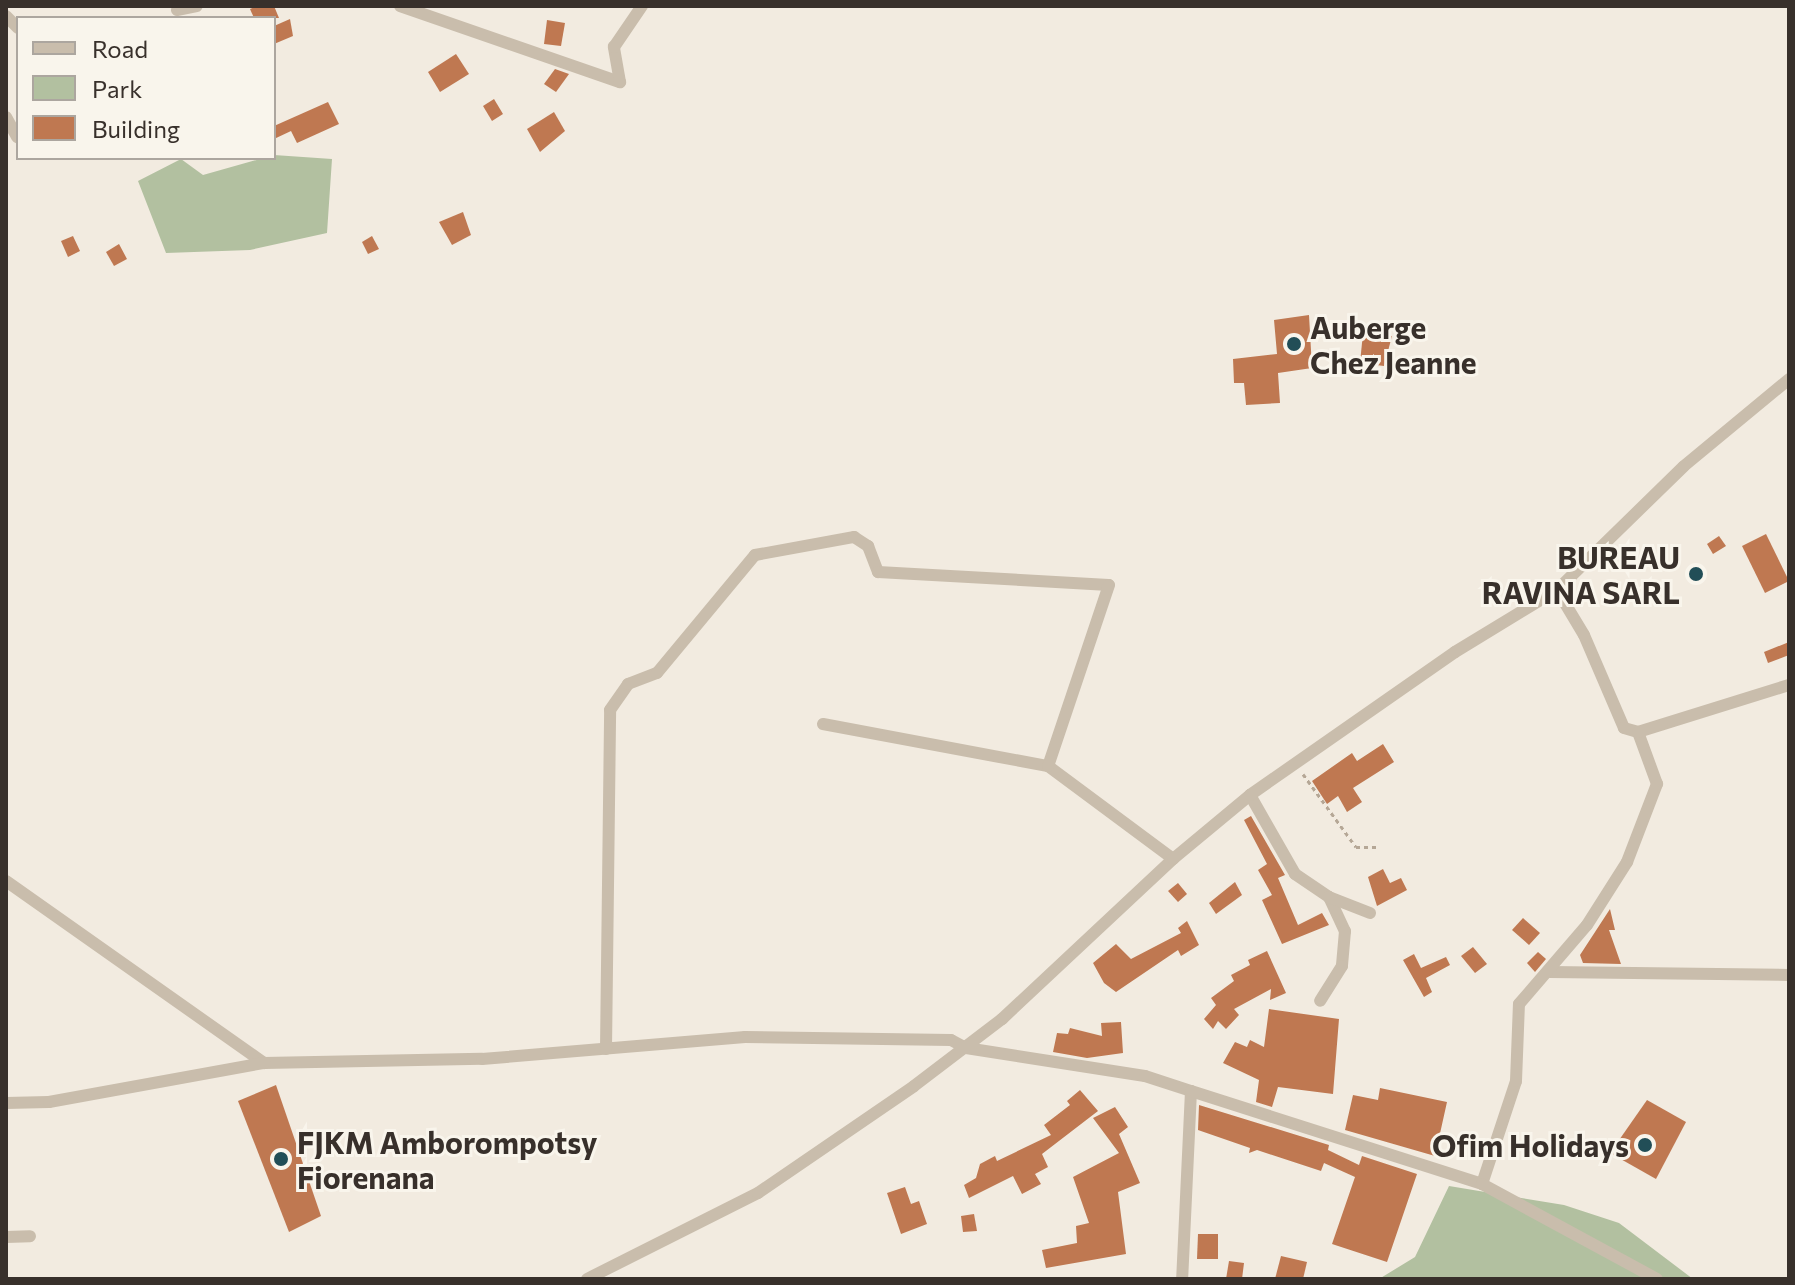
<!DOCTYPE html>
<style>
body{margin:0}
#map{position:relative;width:1795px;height:1285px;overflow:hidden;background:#f2ebe0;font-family:Commissioner,sans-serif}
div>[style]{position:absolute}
.green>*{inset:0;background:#b2c0a0}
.building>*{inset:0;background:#bf7851}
.path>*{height:3px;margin-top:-1.5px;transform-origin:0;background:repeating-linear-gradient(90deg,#b5a796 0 4px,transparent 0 8px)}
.minor>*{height:12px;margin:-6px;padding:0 6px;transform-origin:6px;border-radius:6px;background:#c9bdac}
.dots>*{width:22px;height:22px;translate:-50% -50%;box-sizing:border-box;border:4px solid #f9f5ec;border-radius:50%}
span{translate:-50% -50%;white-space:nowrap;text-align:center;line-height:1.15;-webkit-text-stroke:6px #f9f5ec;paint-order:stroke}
.poi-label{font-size:30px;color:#38302b;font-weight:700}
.left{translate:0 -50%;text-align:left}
.right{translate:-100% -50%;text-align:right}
.frame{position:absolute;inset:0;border:8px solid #38302b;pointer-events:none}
.legend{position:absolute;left:16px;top:16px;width:260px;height:144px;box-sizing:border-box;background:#f9f5ec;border:2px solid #aca69f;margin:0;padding:10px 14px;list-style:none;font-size:24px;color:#38302b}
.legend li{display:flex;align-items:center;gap:16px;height:40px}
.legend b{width:40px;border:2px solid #aca69f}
</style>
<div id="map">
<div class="green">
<div style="clip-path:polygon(274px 155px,332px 159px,327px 233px,250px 250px,166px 253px,138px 181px,181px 159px,203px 175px)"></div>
<div style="clip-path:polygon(1449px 1186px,1564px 1205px,1619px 1223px,1693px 1279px,1379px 1279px,1415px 1257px)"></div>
</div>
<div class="building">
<div style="clip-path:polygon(257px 6px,274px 6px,279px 18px,254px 18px,250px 9px)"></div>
<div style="clip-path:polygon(290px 19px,293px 36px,274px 44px,274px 26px)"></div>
<div style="clip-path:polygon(547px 20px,565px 23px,561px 46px,544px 44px)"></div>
<div style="clip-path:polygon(456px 54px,469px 74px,440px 92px,428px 72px)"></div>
<div style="clip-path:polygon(555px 69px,569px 74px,556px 92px,544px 84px)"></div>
<div style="clip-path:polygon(494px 99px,503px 114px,492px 121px,483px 106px)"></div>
<div style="clip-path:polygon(328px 102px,339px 124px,297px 143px,291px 131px,274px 139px,274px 126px)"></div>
<div style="clip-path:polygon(554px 112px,565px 131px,540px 152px,527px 129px)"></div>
<div style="clip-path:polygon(463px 212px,471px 235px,452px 245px,439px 222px)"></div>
<div style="clip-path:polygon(73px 236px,80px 251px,68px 257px,61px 241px)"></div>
<div style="clip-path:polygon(372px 236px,379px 249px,368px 254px,362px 242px)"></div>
<div style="clip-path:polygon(119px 244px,127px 259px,114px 266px,106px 252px)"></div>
<div style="clip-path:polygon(1309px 315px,1312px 368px,1278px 373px,1280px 403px,1246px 405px,1244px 383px,1234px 383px,1233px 359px,1277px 354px,1274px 320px)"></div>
<div style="clip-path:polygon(1363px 333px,1392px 336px,1384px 366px,1360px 363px)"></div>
<div style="clip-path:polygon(1766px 534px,1789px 581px,1765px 593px,1742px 546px)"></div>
<div style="clip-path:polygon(1719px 536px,1726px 546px,1713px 554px,1707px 544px)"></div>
<div style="clip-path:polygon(1789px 642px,1789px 655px,1768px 663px,1764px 652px)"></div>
<div style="clip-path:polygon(1383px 744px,1394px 762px,1353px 788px,1362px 802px,1347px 812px,1338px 796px,1327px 804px,1312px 781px,1352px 753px,1357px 761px)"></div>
<div style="clip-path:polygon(1251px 816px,1285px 875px,1278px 878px,1298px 925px,1322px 913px,1329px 925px,1282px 944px,1262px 900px,1272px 895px,1258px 870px,1267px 864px,1244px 820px)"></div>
<div style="clip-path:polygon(1383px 869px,1390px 883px,1401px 878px,1407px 890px,1377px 906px,1368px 877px)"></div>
<div style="clip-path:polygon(1235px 882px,1242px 895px,1216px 914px,1209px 903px)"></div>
<div style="clip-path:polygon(1178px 883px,1187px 894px,1178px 902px,1168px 891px)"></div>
<div style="clip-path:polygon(1610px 909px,1615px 930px,1609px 930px,1621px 964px,1583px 963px,1580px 955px)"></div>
<div style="clip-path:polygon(1523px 918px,1540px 933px,1529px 945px,1512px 930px)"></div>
<div style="clip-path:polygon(1187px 921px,1199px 945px,1181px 956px,1178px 950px,1116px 992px,1104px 983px,1093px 963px,1116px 944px,1131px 959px,1181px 933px,1178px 928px)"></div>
<div style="clip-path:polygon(1473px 947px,1487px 964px,1475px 973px,1461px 956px)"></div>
<div style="clip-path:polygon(1267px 951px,1286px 993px,1270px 1000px,1271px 989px,1234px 1009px,1239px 1015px,1226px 1029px,1218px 1021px,1213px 1029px,1204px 1019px,1216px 1005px,1211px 998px,1234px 981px,1231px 975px,1250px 965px,1248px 960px)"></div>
<div style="clip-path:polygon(1538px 952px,1546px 959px,1535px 972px,1527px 963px)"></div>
<div style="clip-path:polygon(1414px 954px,1421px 968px,1446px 957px,1450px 965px,1426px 978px,1432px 992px,1424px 997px,1403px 960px)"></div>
<div style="clip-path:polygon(1269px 1009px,1339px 1019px,1333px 1094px,1278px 1087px,1272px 1107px,1256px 1102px,1259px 1080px,1223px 1063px,1235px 1042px,1247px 1047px,1250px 1040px,1264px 1047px)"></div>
<div style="clip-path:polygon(1121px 1022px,1123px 1053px,1087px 1058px,1053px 1052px,1057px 1033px,1068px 1034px,1070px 1028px,1102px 1036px,1101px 1023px)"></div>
<div style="clip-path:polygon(276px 1085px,321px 1216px,289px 1232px,238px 1101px)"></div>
<div style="clip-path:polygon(1380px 1088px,1447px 1102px,1435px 1156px,1345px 1130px,1353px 1095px,1378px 1100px)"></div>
<div style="clip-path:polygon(1080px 1090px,1098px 1111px,1042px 1154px,1048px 1167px,1035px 1174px,1041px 1184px,1022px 1194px,1013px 1176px,969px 1198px,964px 1185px,976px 1178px,980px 1164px,995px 1156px,997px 1161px,1051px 1135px,1044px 1125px,1070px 1105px,1067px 1101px)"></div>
<div style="clip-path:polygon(1647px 1100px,1686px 1122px,1656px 1179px,1610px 1153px)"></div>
<div style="clip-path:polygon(1199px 1105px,1329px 1145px,1328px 1150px,1359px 1165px,1362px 1156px,1417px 1174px,1387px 1262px,1332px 1244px,1355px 1177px,1324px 1163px,1321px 1171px,1257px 1150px,1249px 1153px,1250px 1148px,1198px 1130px)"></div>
<div style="clip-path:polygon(1115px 1107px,1128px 1127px,1119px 1134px,1140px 1183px,1118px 1192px,1126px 1254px,1046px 1268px,1042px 1250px,1077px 1243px,1076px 1226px,1089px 1223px,1073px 1177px,1119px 1153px,1093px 1118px)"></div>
<div style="clip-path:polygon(905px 1187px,911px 1204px,919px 1201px,927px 1224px,901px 1234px,887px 1193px)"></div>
<div style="clip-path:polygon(974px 1214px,977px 1231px,963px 1232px,961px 1216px)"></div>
<div style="clip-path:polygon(1198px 1234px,1218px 1234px,1218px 1259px,1197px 1259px)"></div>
<div style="clip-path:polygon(1281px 1256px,1307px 1262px,1303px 1279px,1275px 1279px)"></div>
<div style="clip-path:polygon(1229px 1261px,1244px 1263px,1242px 1279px,1226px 1279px)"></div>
</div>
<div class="path">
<div style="left:1303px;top:774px;width:90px;rotate:54deg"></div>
<div style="left:1356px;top:847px;width:24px"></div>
</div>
<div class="minor">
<div style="left:400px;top:6px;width:233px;rotate:19.1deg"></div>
<div style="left:620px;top:82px;width:36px;rotate:-100deg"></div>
<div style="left:614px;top:47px;width:50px;rotate:-55.7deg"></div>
<div style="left:177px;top:10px;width:20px;rotate:-11deg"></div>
<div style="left:6px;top:16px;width:17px;rotate:45deg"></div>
<div style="left:6px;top:117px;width:23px;rotate:61deg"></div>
<div style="left:1557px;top:590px;width:177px;rotate:-44.3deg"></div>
<div style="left:1684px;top:466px;width:136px;rotate:-39.6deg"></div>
<div style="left:823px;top:724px;width:229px;rotate:10.6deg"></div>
<div style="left:1048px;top:766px;width:156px;rotate:36.6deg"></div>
<div style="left:1250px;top:795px;width:91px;rotate:60.3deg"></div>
<div style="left:1295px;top:874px;width:41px;rotate:34.1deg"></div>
<div style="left:1329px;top:897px;width:38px;rotate:65deg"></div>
<div style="left:1345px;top:931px;width:35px;rotate:95deg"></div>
<div style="left:1342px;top:966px;width:41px;rotate:122.2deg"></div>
<div style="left:6px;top:881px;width:316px;rotate:35.2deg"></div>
<div style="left:264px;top:1063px;width:218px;rotate:-1.1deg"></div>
<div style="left:482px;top:1059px;width:264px;rotate:-4.8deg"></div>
<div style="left:745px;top:1037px;width:206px;rotate:0.8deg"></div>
<div style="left:951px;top:1040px;width:17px;rotate:28deg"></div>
<div style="left:966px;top:1048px;width:181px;rotate:8.9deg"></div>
<div style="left:1145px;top:1076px;width:48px;rotate:18.1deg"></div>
<div style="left:1191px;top:1091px;width:188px;rotate:92.7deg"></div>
<div style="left:1329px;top:897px;width:44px;rotate:21.3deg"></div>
<div style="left:1550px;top:972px;width:239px;rotate:0.7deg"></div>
<div style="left:606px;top:1049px;width:339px;rotate:-89.3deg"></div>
<div style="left:610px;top:710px;width:32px;rotate:-55deg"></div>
<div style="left:628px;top:684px;width:31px;rotate:-21deg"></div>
<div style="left:657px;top:673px;width:153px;rotate:-50.3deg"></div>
<div style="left:755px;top:555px;width:101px;rotate:-10.3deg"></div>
<div style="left:854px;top:537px;width:17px;rotate:33deg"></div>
<div style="left:868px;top:546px;width:28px;rotate:69deg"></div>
<div style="left:878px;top:572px;width:231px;rotate:3.2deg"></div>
<div style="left:1109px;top:585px;width:191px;rotate:108.6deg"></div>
<div style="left:1191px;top:1091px;width:305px;rotate:17.7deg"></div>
<div style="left:1482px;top:1184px;width:108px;rotate:-71.7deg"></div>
<div style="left:1516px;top:1081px;width:77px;rotate:-87.8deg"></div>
<div style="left:1519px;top:1004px;width:104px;rotate:-49.3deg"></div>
<div style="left:1587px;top:925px;width:75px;rotate:-57.6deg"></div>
<div style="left:1627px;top:862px;width:84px;rotate:-69deg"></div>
<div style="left:1657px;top:784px;width:55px;rotate:-110.1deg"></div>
<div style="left:6px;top:1103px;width:43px;rotate:-1.3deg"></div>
<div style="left:49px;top:1102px;width:219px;rotate:-10.3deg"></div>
<div style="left:1482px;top:1184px;width:199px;rotate:28.5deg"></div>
<div style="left:6px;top:1237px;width:24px;rotate:-2deg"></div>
<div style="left:587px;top:1279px;width:191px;rotate:-26.7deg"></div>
<div style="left:758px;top:1193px;width:189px;rotate:-34.4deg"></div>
<div style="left:914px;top:1086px;width:111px;rotate:-37.3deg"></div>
<div style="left:1002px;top:1019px;width:234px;rotate:-43.1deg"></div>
<div style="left:1173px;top:859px;width:100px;rotate:-39.7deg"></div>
<div style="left:1250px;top:795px;width:250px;rotate:-34.9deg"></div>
<div style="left:1455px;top:652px;width:119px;rotate:-31.3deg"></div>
<div style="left:1557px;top:590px;width:52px;rotate:59deg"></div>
<div style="left:1584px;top:635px;width:101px;rotate:66.7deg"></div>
<div style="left:1624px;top:728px;width:15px;rotate:16deg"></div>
<div style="left:1638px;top:732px;width:158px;rotate:-17.3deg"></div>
</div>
<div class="dots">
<div style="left:1294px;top:344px;background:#224e57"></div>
<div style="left:1696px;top:574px;background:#224e57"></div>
<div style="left:1645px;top:1145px;background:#224e57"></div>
<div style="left:281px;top:1159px;background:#224e57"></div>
</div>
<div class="poi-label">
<span class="left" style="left:1310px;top:344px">Auberge<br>Chez Jeanne</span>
<span class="right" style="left:1680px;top:574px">BUREAU<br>RAVINA SARL</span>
<span class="left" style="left:297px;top:1159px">FJKM Amborompotsy<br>Fiorenana</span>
<span class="right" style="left:1629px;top:1145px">Ofim Holidays</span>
</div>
<div class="frame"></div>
<ul class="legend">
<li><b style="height:10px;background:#c9bdac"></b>Road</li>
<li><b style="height:22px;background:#b2c0a0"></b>Park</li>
<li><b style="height:22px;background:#bf7851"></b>Building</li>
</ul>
</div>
